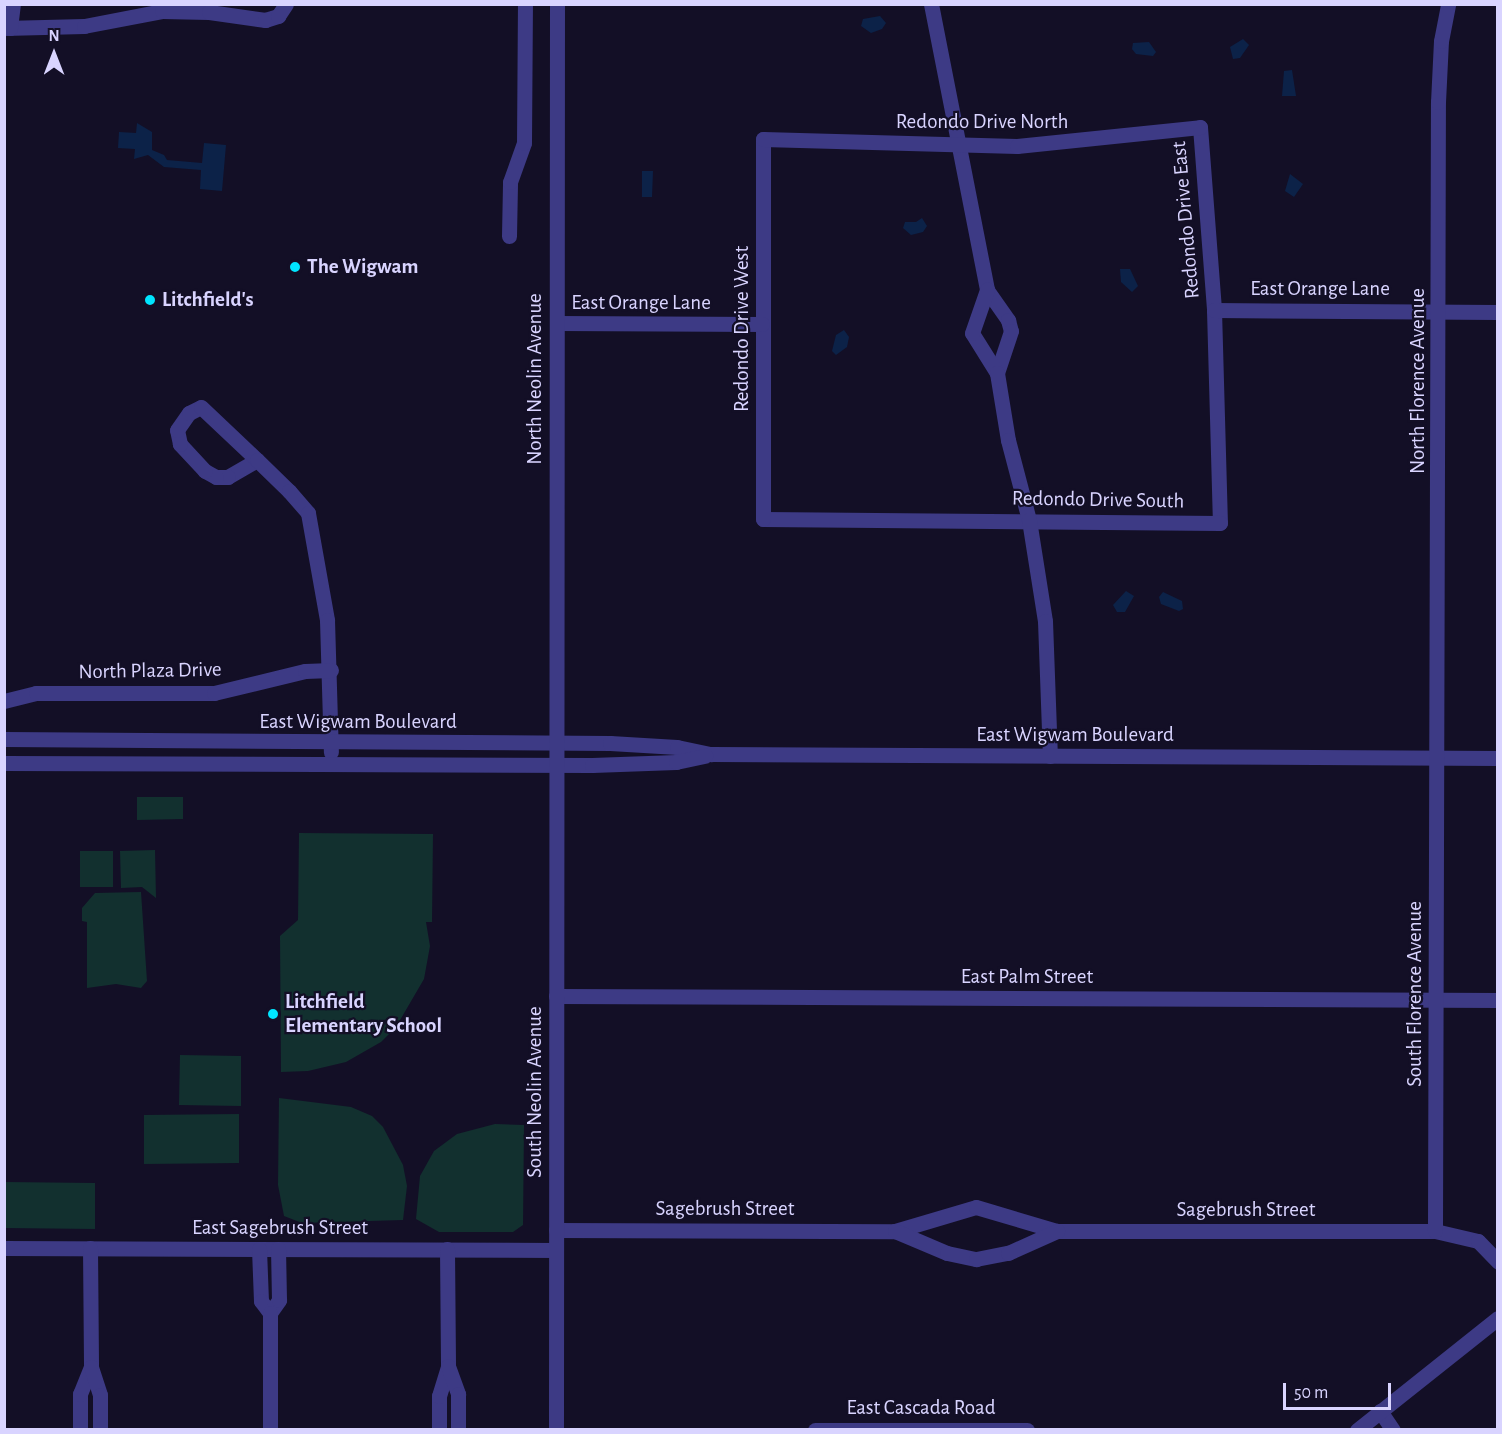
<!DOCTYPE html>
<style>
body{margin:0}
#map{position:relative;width:1502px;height:1434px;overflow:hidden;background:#130f26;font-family:"Alegreya Sans",sans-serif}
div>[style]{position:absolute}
.green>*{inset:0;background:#12302f}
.water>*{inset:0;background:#0c2248}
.minor>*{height:15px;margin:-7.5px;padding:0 7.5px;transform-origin:7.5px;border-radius:7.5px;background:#3d3a85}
.dots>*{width:16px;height:16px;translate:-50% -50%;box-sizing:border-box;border:3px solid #130f26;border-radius:50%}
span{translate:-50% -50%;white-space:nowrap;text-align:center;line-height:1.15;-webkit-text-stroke:4.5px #130f26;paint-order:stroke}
.street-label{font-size:21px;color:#d9d4ff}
.poi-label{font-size:21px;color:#d9d4ff;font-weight:700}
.left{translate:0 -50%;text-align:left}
.frame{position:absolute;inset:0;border:6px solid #d9d4ff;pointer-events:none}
.north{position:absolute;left:24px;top:24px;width:60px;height:60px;-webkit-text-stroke:4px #130f26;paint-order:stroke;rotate:0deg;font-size:16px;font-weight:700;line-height:24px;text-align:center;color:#d9d4ff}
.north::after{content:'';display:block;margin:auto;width:21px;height:27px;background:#d9d4ff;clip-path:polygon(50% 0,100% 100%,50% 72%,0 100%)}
.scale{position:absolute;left:1283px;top:1383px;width:108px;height:27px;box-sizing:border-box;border:3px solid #d9d4ff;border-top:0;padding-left:8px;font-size:18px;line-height:21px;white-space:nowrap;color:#d9d4ff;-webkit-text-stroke:4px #130f26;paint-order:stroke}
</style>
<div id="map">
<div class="green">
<div style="clip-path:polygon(137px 797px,183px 797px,183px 819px,137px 820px)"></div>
<div style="clip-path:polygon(299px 833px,433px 834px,432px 922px,426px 922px,430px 946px,424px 979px,396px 1027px,381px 1042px,346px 1062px,308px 1071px,281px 1072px,280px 936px,298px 920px)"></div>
<div style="clip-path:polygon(155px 850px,156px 898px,142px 887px,121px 888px,120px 851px)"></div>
<div style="clip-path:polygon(80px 851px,113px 851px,113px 887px,80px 887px)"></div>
<div style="clip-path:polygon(141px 892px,147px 981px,141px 988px,116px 984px,87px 988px,87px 922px,82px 921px,82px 908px,95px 893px)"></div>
<div style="clip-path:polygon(180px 1055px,241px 1056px,241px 1106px,179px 1105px)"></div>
<div style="clip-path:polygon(279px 1098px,351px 1107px,372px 1116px,383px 1127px,403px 1165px,407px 1186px,403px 1220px,302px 1223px,284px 1216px,278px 1185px)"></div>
<div style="clip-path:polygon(239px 1114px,239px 1163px,144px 1164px,144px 1115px)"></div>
<div style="clip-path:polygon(495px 1124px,524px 1125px,523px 1225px,513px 1232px,439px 1232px,416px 1219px,420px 1176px,434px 1151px,457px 1134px)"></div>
<div style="clip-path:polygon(5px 1182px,95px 1183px,95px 1229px,5px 1228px)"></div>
</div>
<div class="water">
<div style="clip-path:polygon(880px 16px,886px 23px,882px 29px,871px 33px,861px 26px,863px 19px)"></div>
<div style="clip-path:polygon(1243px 39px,1249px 45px,1240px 58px,1233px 59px,1230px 47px)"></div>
<div style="clip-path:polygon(1149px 42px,1156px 52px,1153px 56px,1136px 54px,1132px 49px,1133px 43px)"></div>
<div style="clip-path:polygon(1292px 70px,1296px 96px,1282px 96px,1284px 71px)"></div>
<div style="clip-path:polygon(137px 123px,152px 132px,152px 150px,164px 155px,167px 160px,202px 163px,204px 143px,226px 145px,222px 191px,200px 189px,201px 170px,164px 167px,148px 155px,134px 159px,135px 149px,118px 148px,119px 132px,136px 133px)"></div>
<div style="clip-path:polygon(642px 171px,653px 171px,652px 197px,642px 197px)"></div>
<div style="clip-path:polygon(1290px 174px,1303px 184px,1294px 197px,1285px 191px)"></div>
<div style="clip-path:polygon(922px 218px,927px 226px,923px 232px,911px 235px,903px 228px,905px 222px,916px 222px)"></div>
<div style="clip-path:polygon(1120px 269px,1130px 269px,1138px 286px,1132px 292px,1121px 282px)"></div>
<div style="clip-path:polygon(844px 330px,849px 337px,847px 347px,836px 355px,832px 351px,836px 335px)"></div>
<div style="clip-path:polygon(1126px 591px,1134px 596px,1125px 612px,1117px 612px,1113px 605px)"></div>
<div style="clip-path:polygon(1163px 592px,1182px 601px,1183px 609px,1179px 611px,1161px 604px,1159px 597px)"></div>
</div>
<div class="minor">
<div style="left:931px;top:4px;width:291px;rotate:78.9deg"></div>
<div style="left:4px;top:28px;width:80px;rotate:-1.4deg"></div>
<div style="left:84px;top:26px;width:79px;rotate:-10.9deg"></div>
<div style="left:162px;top:11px;width:47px;rotate:1.2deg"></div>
<div style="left:209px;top:12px;width:57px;rotate:8.1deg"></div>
<div style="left:265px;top:20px;width:14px;rotate:-17deg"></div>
<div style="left:278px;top:16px;width:14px;rotate:-56deg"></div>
<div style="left:10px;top:28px;width:24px;rotate:-83deg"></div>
<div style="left:1200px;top:127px;width:184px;rotate:85.6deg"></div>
<div style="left:1214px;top:310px;width:213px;rotate:88.4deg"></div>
<div style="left:1220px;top:523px;width:457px;rotate:-179.5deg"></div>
<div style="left:763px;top:519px;width:380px;rotate:-90deg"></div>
<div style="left:763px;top:139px;width:254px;rotate:1.6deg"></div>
<div style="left:1017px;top:146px;width:184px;rotate:-5.9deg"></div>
<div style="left:509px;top:236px;width:54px;rotate:-88.9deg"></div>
<div style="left:510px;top:182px;width:41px;rotate:-70.3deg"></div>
<div style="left:524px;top:143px;width:139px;rotate:-89.6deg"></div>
<div style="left:987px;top:290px;width:37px;rotate:55deg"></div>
<div style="left:1008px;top:320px;width:11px;rotate:75deg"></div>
<div style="left:1011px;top:331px;width:44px;rotate:108.4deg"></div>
<div style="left:997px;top:373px;width:47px;rotate:-122deg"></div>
<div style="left:972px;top:333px;width:46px;rotate:-70.8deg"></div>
<div style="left:1214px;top:310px;width:284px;rotate:0.4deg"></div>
<div style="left:557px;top:323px;width:205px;rotate:0.3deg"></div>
<div style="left:997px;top:373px;width:68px;rotate:80.7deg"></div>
<div style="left:1008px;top:440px;width:83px;rotate:75.3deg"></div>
<div style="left:1029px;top:520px;width:102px;rotate:81deg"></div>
<div style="left:1045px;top:621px;width:135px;rotate:87.9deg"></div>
<div style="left:257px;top:460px;width:34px;rotate:150deg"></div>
<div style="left:228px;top:477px;width:12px;rotate:180deg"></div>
<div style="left:216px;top:477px;width:13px;rotate:-151deg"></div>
<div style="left:205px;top:471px;width:37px;rotate:-133deg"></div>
<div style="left:180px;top:444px;width:14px;rotate:-102deg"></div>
<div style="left:177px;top:430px;width:21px;rotate:-55deg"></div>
<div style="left:189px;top:413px;width:13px;rotate:-27deg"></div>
<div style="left:201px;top:407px;width:77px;rotate:43.4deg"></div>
<div style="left:257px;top:460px;width:45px;rotate:44.1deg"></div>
<div style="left:289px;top:491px;width:29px;rotate:49deg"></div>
<div style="left:308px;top:513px;width:109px;rotate:79.9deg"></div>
<div style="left:327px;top:620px;width:132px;rotate:88.3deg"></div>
<div style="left:4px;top:701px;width:33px;rotate:-14deg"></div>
<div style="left:36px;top:693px;width:178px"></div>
<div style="left:214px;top:693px;width:94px;rotate:-13.6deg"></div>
<div style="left:305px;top:671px;width:26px;rotate:-2deg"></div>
<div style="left:4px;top:739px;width:606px;rotate:0.38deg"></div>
<div style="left:610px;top:743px;width:67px;rotate:3.4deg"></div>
<div style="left:677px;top:747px;width:35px;rotate:12deg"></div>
<div style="left:711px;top:754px;width:787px;rotate:0.29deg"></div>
<div style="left:4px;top:763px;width:588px;rotate:0.19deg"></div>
<div style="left:592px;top:765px;width:84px;rotate:-2deg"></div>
<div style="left:676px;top:762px;width:30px;rotate:-12deg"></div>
<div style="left:556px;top:996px;width:942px;rotate:0.24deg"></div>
<div style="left:556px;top:1230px;width:339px;rotate:0.2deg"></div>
<div style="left:895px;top:1231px;width:84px;rotate:-16.5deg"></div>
<div style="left:976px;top:1207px;width:84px;rotate:16.5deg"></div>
<div style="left:1057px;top:1231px;width:378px"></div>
<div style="left:1435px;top:1231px;width:44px;rotate:13.1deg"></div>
<div style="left:1478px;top:1241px;width:29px;rotate:46deg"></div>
<div style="left:895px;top:1231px;width:56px;rotate:22.9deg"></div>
<div style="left:947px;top:1253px;width:30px;rotate:12deg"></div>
<div style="left:976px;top:1259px;width:33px;rotate:-11deg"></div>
<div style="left:1008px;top:1253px;width:54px;rotate:-24.2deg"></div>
<div style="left:1435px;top:1231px;width:1129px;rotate:-89.85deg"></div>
<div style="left:1438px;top:102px;width:61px;rotate:-87.2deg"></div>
<div style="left:1441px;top:41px;width:38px;rotate:-79deg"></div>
<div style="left:4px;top:1248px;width:552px;rotate:0.21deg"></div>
<div style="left:90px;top:1248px;width:119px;rotate:89.5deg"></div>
<div style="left:259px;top:1249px;width:52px;rotate:87.8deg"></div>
<div style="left:261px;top:1301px;width:15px;rotate:53deg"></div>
<div style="left:447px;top:1249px;width:117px;rotate:89.5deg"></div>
<div style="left:270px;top:1313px;width:16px;rotate:-55deg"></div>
<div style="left:279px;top:1300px;width:51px;rotate:-91.1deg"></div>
<div style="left:1380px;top:1411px;width:23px;rotate:56deg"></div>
<div style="left:80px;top:1430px;width:36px;rotate:-90deg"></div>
<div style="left:80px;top:1394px;width:29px;rotate:-68deg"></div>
<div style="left:91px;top:1367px;width:29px;rotate:72deg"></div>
<div style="left:100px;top:1395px;width:35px;rotate:90deg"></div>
<div style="left:270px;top:1430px;width:117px;rotate:-90deg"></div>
<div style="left:439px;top:1430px;width:34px;rotate:-90deg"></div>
<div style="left:439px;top:1396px;width:31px;rotate:-73deg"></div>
<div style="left:448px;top:1366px;width:30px;rotate:70deg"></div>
<div style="left:458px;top:1394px;width:36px;rotate:90deg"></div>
<div style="left:556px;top:1430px;width:1426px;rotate:-89.96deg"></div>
<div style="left:815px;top:1430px;width:212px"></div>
<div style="left:1357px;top:1430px;width:180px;rotate:-38.5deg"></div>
</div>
<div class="dots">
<div style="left:295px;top:267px;background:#00e5ff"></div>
<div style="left:150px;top:300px;background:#00e5ff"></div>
<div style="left:273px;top:1014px;background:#00e5ff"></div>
</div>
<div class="street-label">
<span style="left:982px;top:122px">Redondo Drive North</span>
<span style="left:1186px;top:220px;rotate:-95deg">Redondo Drive East</span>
<span style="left:1320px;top:289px">East Orange Lane</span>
<span style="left:641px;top:303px">East Orange Lane</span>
<span style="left:742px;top:329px;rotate:-90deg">Redondo Drive West</span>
<span style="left:535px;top:379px;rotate:-90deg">North Neolin Avenue</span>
<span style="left:1418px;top:381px;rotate:-90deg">North Florence Avenue</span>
<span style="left:1098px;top:500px;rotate:1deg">Redondo Drive South</span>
<span style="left:150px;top:671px;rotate:-1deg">North Plaza Drive</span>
<span style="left:358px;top:722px">East Wigwam Boulevard</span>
<span style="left:1075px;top:735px">East Wigwam Boulevard</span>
<span style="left:1027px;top:977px">East Palm Street</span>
<span style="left:1415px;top:994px;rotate:-90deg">South Florence Avenue</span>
<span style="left:535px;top:1092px;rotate:-90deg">South Neolin Avenue</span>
<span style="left:725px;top:1209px">Sagebrush Street</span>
<span style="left:1246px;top:1210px">Sagebrush Street</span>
<span style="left:280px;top:1228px">East Sagebrush Street</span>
<span style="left:921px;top:1408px">East Cascada Road</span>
</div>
<div class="poi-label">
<span class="left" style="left:307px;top:267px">The Wigwam</span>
<span class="left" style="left:162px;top:300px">Litchfield's</span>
<span class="left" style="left:285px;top:1014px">Litchfield<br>Elementary School</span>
</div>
<div class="frame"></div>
<div class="north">N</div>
<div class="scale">50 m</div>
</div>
